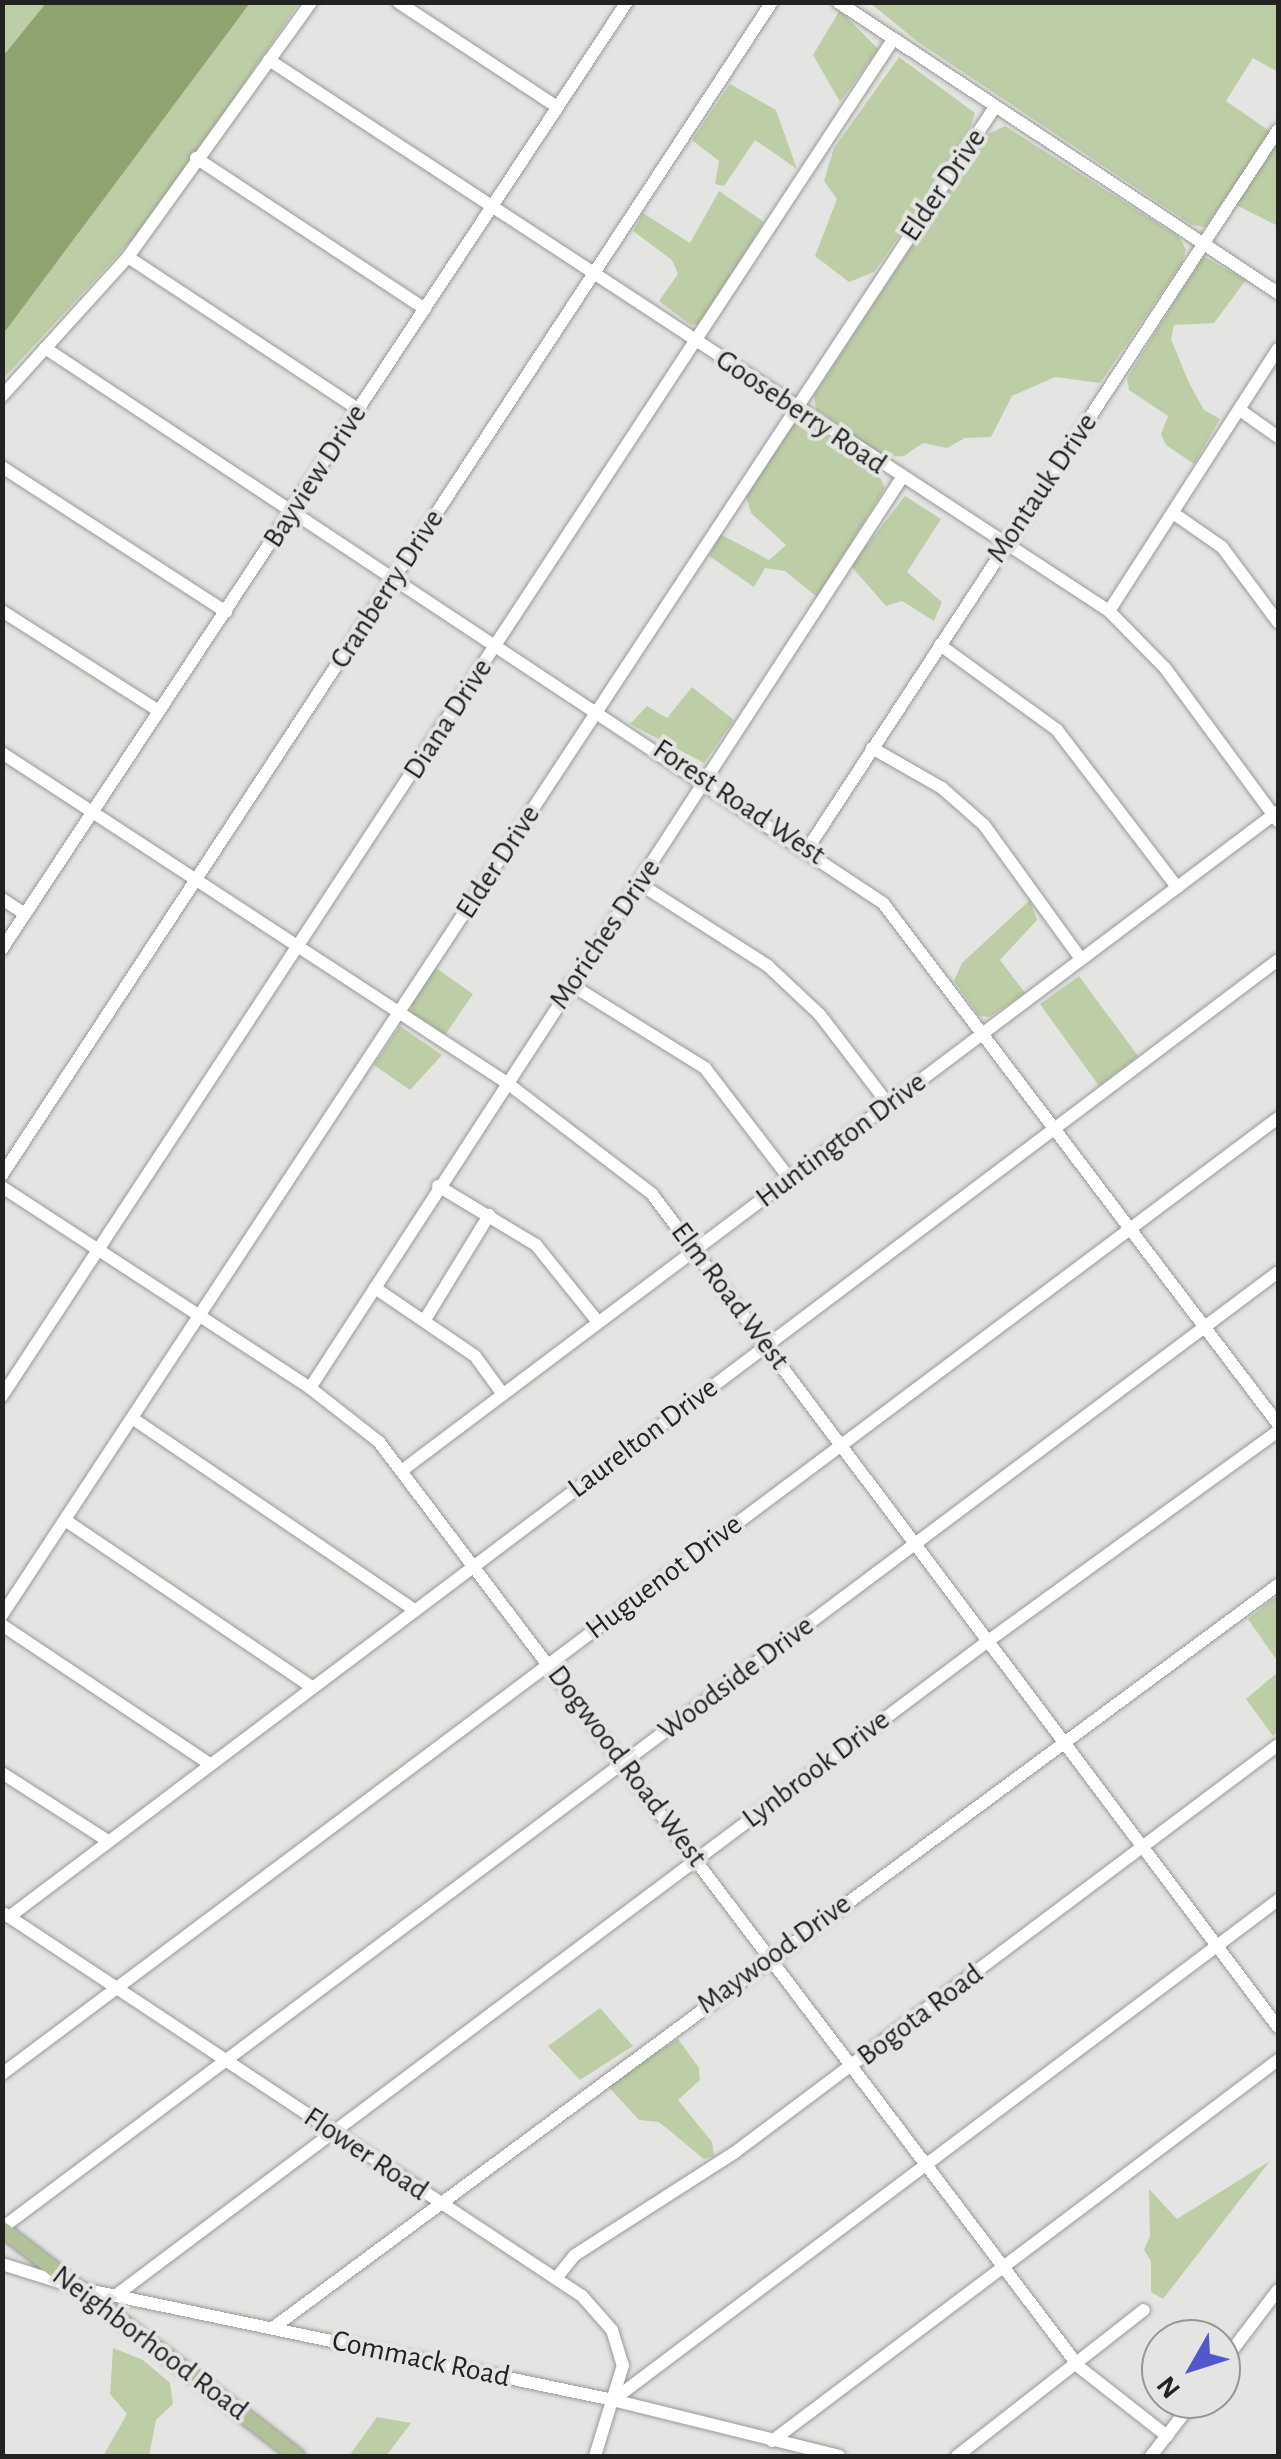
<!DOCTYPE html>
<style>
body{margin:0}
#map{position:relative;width:1281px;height:2459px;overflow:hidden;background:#e4e5e2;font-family:"Alegreya Sans",sans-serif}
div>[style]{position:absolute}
.green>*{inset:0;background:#bdcea6}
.water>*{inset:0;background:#8ea36e}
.roads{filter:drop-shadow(0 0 2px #989996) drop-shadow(0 0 2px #989996)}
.minor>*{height:12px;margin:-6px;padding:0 6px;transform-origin:6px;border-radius:6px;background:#fff}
.major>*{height:15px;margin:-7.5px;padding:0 7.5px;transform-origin:7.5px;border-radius:7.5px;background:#b2c298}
span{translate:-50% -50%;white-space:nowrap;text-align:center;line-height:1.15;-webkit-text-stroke:8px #e4e5e2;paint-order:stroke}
.street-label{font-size:30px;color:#222221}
.frame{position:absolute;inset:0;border:5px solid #222221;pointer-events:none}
.north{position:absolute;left:1141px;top:2319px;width:100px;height:100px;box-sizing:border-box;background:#e4e5e2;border:2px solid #969795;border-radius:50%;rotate:231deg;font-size:28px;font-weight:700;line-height:40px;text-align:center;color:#222221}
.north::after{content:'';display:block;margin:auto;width:35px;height:45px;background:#5157cd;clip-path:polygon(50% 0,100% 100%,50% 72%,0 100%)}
</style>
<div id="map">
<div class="green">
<div style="clip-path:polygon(3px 3px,46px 3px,3px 56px)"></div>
<div style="clip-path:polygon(250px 3px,299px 3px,152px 218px,3px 379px,2px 334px)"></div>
<div style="clip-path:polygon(870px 3px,1278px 3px,1278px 72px,1253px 58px,1226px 101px,1271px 132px,1205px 227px,1192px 225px,918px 42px)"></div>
<div style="clip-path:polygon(840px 10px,878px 49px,840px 102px,813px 55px)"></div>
<div style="clip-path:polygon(899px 57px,975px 113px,967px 139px,874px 272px,849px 282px,815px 256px,837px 199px,824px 181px,834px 148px)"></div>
<div style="clip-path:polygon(730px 84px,776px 110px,797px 169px,755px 140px,724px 186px,715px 184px,719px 161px,692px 140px)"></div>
<div style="clip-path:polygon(1005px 126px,1179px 237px,1186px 249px,1182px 263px,1100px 383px,1055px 377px,1012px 396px,991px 437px,965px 438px,947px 448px,923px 443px,904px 456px,885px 457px,816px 409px,814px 395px,984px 136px)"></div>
<div style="clip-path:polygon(1278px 139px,1278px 226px,1234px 204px)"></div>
<div style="clip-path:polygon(719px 191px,764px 222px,700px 324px,691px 325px,659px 301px,678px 274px,672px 260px,633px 231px,643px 213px,690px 243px)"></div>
<div style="clip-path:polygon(1203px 256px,1246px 280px,1214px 323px,1174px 325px,1171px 339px,1189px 383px,1204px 410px,1220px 419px,1194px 464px,1166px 445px,1161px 434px,1168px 416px,1129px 390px,1127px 378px)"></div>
<div style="clip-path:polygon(793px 420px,805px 420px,879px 475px,885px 488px,817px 597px,785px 571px,765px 568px,754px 587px,709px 556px,720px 534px,769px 560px,786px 545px,751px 513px,746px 496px)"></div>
<div style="clip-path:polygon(905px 496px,941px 519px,907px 572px,942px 602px,934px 621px,902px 601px,886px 606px,851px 566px)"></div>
<div style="clip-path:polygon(692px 687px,734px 720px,704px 763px,630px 724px,647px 706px,667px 718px)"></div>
<div style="clip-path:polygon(1030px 900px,1037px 920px,1000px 960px,1025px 993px,989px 1017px,979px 1016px,954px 981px,962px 963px)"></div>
<div style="clip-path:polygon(436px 968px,473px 994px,445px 1035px,412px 1015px,411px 999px)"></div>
<div style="clip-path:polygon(1079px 976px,1138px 1056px,1099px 1086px,1040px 1004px)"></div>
<div style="clip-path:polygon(400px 1026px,442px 1055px,410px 1090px,374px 1065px)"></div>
<div style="clip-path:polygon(1278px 1595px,1278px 1662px,1248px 1619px)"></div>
<div style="clip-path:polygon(1278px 1672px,1278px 1731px,1273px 1736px,1246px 1699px)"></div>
<div style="clip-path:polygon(600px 2008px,633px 2046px,580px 2080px,548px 2046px)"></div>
<div style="clip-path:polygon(678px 2039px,699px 2068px,700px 2080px,678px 2100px,712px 2142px,714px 2156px,704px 2159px,659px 2122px,639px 2120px,606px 2084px)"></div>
<div style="clip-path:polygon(1270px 2161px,1163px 2299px,1151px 2292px,1151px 2261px,1144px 2250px,1150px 2236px,1149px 2189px,1177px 2219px)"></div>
<div style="clip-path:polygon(113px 2348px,143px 2360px,170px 2383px,173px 2404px,156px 2420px,149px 2456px,103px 2456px,127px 2414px,110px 2394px)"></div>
<div style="clip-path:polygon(377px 2417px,411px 2423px,386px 2456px,349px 2456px)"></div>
</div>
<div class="water">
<div style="clip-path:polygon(46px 3px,250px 3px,3px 334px,3px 56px)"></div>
</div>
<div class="roads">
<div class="minor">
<div style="left:398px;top:2px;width:191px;rotate:33.4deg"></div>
<div style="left:838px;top:2px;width:528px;rotate:33.48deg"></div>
<div style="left:269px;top:60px;width:1005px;rotate:33.26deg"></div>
<div style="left:1109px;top:611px;width:80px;rotate:45.5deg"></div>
<div style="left:1165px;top:668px;width:190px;rotate:53.6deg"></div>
<div style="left:196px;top:158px;width:274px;rotate:33.4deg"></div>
<div style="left:128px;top:257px;width:276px;rotate:33.5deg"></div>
<div style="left:45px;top:348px;width:1005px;rotate:33.52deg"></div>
<div style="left:883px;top:903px;width:654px;rotate:52.83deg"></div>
<div style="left:2px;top:396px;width:188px;rotate:-47.8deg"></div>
<div style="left:128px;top:257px;width:314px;rotate:-54.3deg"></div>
<div style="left:1240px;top:410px;width:47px;rotate:35.4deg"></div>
<div style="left:2px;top:467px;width:267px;rotate:32.9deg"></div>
<div style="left:1173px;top:513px;width:60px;rotate:34.8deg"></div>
<div style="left:1222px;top:547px;width:94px;rotate:53.3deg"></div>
<div style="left:2px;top:611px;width:186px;rotate:32.5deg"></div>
<div style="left:1109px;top:611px;width:312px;rotate:-57.2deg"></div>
<div style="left:940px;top:645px;width:145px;rotate:36deg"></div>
<div style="left:1057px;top:730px;width:198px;rotate:52.6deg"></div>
<div style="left:872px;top:748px;width:81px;rotate:29.7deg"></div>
<div style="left:942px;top:788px;width:56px;rotate:41.4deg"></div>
<div style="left:984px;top:825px;width:165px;rotate:54.1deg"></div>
<div style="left:2px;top:753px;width:603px;rotate:33.16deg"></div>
<div style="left:507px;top:1083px;width:183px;rotate:37.4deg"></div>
<div style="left:652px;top:1194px;width:1042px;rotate:53.08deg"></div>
<div style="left:808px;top:848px;width:858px;rotate:-56.79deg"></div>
<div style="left:640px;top:884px;width:152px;rotate:32.6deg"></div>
<div style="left:768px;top:966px;width:71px;rotate:43.3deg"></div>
<div style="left:820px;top:1015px;width:112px;rotate:52.6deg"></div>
<div style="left:2px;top:899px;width:27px;rotate:33deg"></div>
<div style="left:2px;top:949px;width:1135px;rotate:-56.58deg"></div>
<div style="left:570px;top:984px;width:159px;rotate:31.9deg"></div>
<div style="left:705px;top:1068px;width:140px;rotate:52.6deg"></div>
<div style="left:2px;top:1175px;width:1403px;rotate:-56.72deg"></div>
<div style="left:438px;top:1186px;width:114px;rotate:31deg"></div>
<div style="left:536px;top:1245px;width:99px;rotate:51.2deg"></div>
<div style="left:2px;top:1187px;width:368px;rotate:33.1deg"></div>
<div style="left:310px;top:1388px;width:88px;rotate:38deg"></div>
<div style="left:379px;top:1442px;width:1160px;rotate:52.88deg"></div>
<div style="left:1079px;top:2367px;width:112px;rotate:38.1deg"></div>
<div style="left:375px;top:1288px;width:121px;rotate:34.2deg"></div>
<div style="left:475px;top:1356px;width:46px;rotate:53.9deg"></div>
<div style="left:426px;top:1318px;width:121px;rotate:-58.5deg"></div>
<div style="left:310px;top:1388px;width:1084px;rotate:-56.97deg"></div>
<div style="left:2px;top:1396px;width:1621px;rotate:-56.7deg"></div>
<div style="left:132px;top:1418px;width:340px;rotate:34.2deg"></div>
<div style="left:404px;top:1469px;width:1093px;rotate:-36.96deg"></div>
<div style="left:65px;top:1520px;width:298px;rotate:34.1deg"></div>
<div style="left:2px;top:1615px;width:1804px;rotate:-56.64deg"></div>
<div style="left:2px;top:1625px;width:250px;rotate:33.8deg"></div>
<div style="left:2px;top:1773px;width:126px;rotate:32.7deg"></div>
<div style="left:5px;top:1914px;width:692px;rotate:33.51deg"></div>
<div style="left:582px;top:2296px;width:45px;rotate:48.6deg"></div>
<div style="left:612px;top:2330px;width:37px;rotate:73deg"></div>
<div style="left:623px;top:2365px;width:95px;rotate:107.1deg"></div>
<div style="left:9px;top:1917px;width:1589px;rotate:-37.02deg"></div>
<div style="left:2px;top:2074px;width:1594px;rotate:-36.84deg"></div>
<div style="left:2px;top:2228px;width:1594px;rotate:-36.84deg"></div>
<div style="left:2px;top:2264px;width:80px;rotate:17.5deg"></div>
<div style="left:78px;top:2288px;width:547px;rotate:11.82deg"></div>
<div style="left:613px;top:2400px;width:233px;rotate:13.9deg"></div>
<div style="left:557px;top:2277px;width:28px;rotate:-51deg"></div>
<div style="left:575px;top:2255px;width:189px;rotate:-32.7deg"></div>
<div style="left:734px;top:2153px;width:680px;rotate:-36.87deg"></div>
<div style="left:119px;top:2293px;width:1086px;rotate:-36.88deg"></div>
<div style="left:988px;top:1641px;width:358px;rotate:-35.9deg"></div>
<div style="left:274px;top:2327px;width:1248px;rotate:-36.47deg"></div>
<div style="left:1221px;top:2365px;width:94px;rotate:-52.8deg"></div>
<div style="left:613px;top:2400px;width:832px;rotate:-36.94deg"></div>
<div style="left:772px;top:2441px;width:633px;rotate:-36.98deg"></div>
<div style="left:957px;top:2456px;width:237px;rotate:-38deg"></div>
<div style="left:1151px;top:2456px;width:72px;rotate:-52.3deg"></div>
</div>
<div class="major">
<div style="left:2px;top:2229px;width:372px;rotate:37.6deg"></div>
</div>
</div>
<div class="street-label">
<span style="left:943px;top:185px;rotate:-56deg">Elder Drive</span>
<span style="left:801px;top:412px;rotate:34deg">Gooseberry Road</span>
<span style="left:315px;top:476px;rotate:-57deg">Bayview Drive</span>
<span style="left:1042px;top:488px;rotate:-56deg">Montauk Drive</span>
<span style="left:387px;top:589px;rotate:-57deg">Cranberry Drive</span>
<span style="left:448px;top:719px;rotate:-57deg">Diana Drive</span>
<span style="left:739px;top:802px;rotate:34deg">Forest Road West</span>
<span style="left:498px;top:862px;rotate:-57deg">Elder Drive</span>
<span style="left:605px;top:934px;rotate:-56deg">Moriches Drive</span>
<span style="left:841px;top:1140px;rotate:-37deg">Huntington Drive</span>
<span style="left:730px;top:1296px;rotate:53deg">Elm Road West</span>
<span style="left:643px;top:1438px;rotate:-37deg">Laurelton Drive</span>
<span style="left:664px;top:1577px;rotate:-37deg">Huguenot Drive</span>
<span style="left:736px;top:1678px;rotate:-37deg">Woodside Drive</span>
<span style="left:627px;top:1766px;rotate:53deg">Dogwood Road West</span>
<span style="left:816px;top:1769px;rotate:-37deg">Lynbrook Drive</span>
<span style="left:774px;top:1954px;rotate:-36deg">Maywood Drive</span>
<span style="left:920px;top:2015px;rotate:-37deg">Bogota Road</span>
<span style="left:366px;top:2154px;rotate:34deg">Flower Road</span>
<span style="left:150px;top:2343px;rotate:37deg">Neighborhood Road</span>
<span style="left:421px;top:2359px;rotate:12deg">Commack Road</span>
</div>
<div class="frame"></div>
<div class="north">N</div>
</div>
